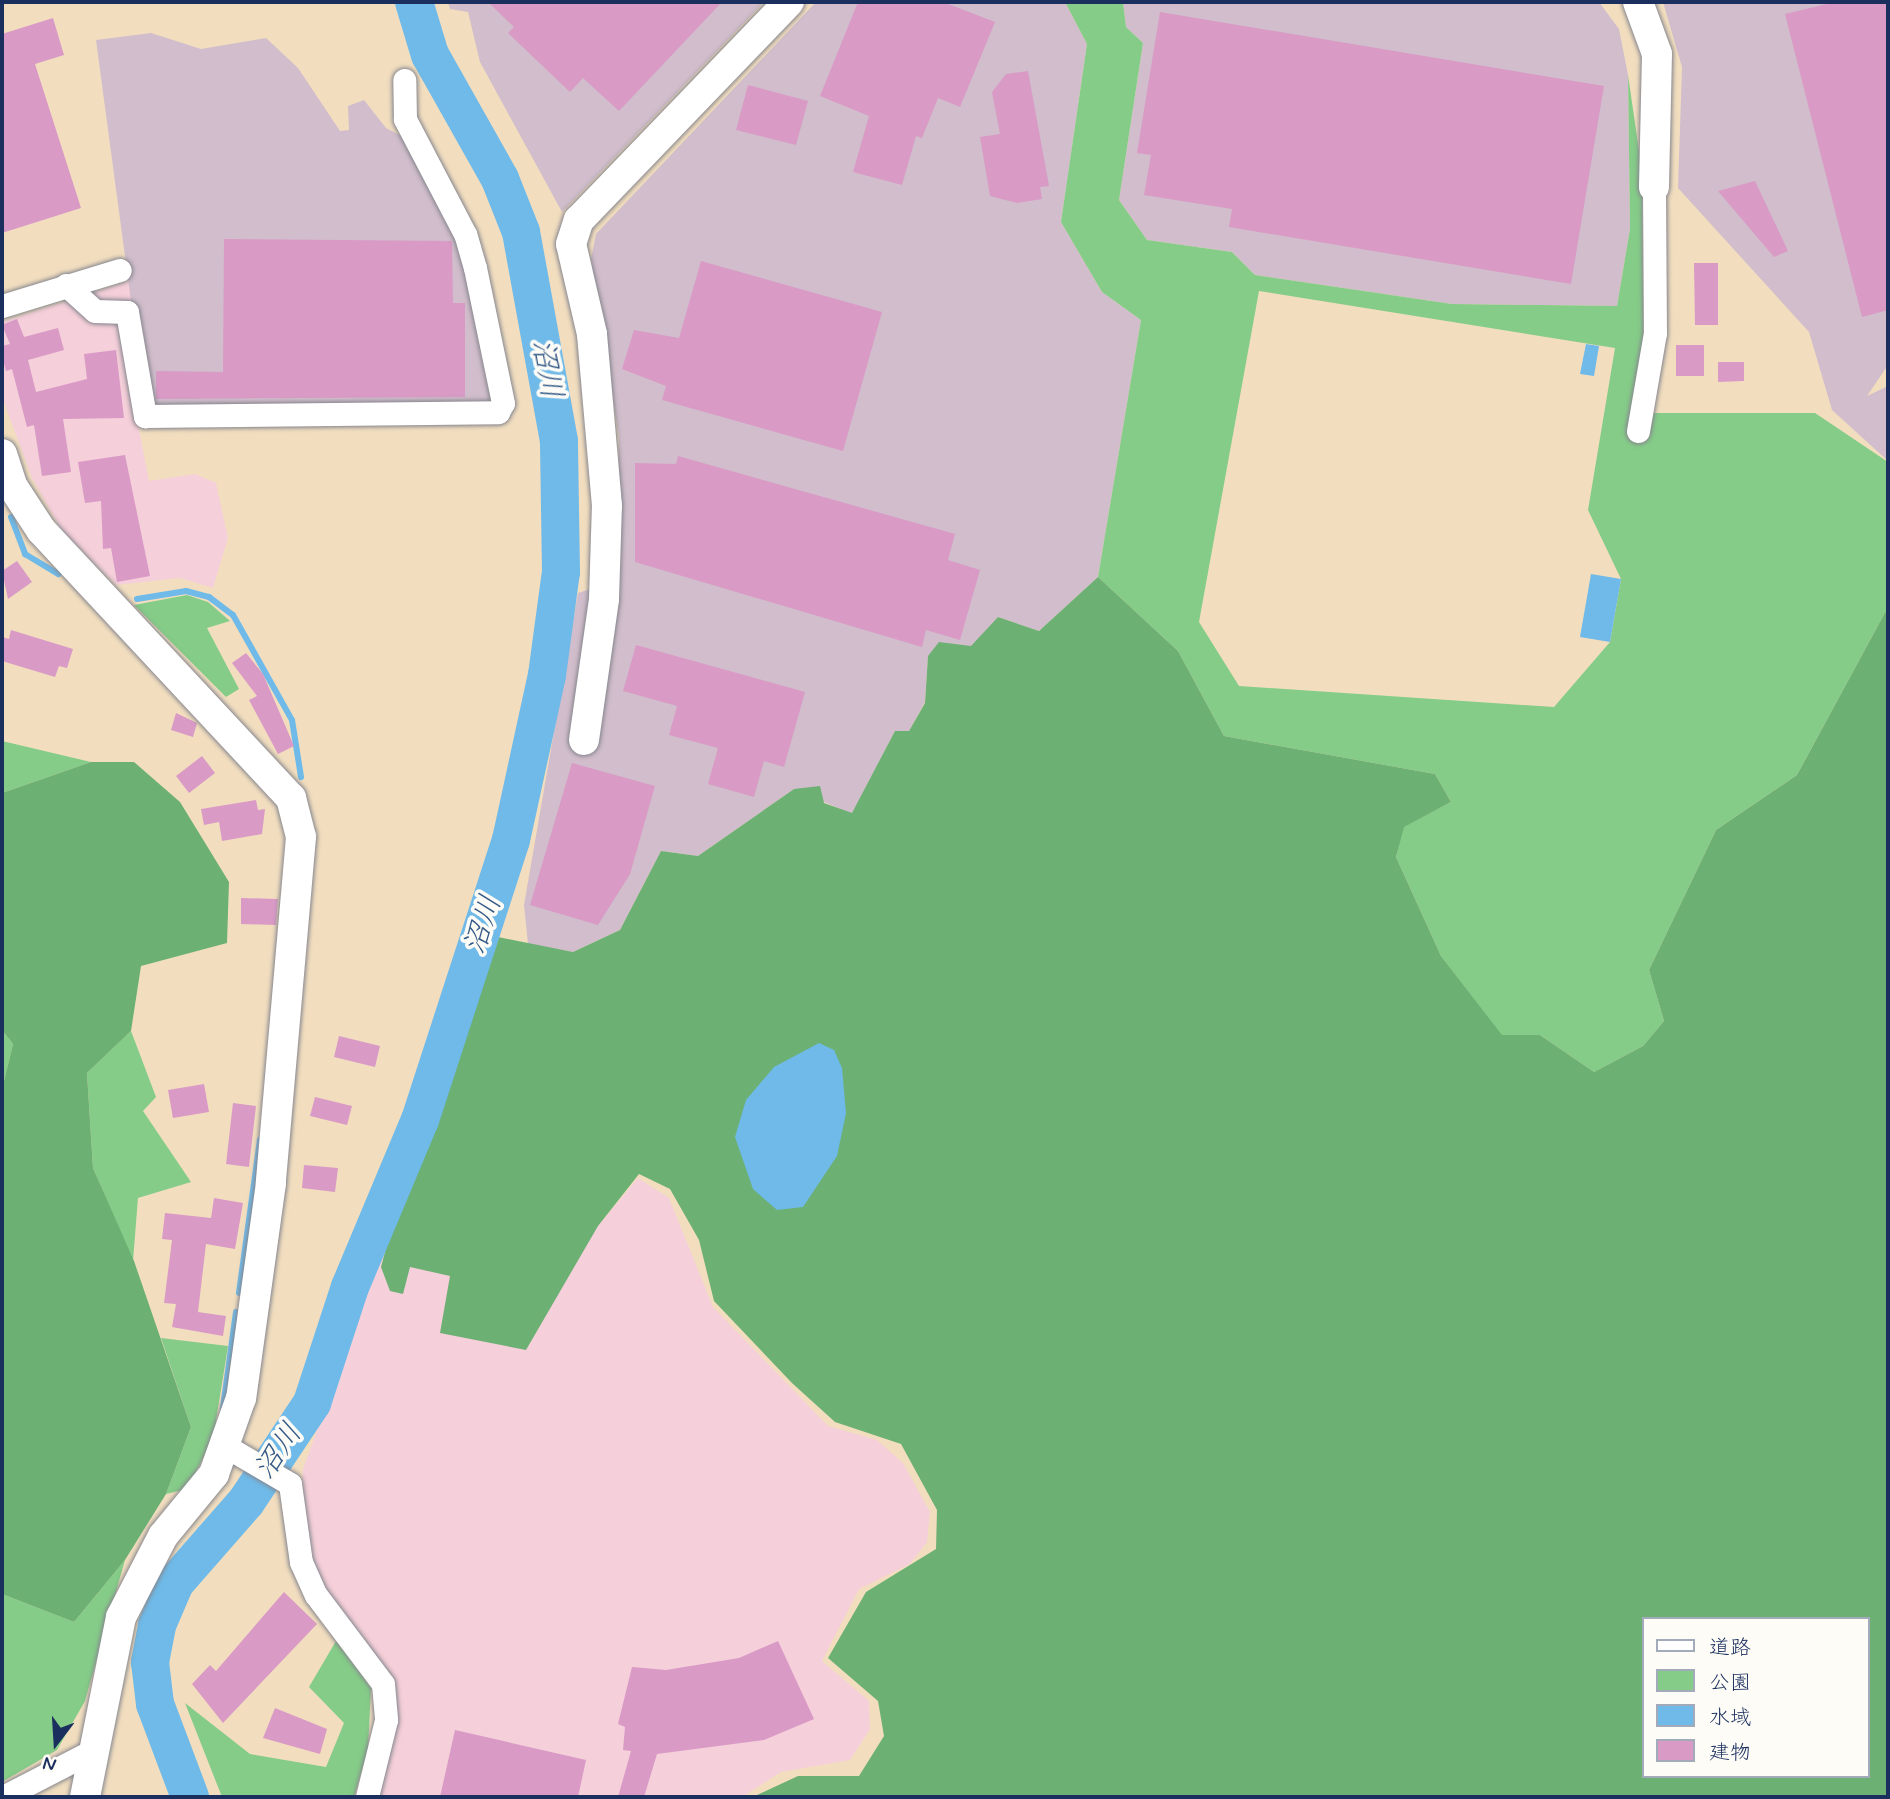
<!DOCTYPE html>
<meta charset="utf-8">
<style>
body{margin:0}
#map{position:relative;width:1890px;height:1799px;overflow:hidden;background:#f2debf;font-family:Mynerve,"Klee One",sans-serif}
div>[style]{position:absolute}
.built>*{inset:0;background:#f5cfd9}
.industrial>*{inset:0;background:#d1bdcb}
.green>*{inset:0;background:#85cc88}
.forest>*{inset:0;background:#6cb074}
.water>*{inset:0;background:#6fbae8}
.stream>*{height:6px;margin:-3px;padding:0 3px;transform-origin:3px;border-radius:3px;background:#6fbae8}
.river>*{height:38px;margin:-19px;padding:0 19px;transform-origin:19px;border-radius:19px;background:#6fbae8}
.building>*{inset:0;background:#d99ac6}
.roads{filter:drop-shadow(0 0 2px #86868e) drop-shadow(0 0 2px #86868e)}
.minor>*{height:23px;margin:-11.5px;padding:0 11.5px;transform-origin:11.5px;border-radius:11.5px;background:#fff}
.tertiary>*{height:30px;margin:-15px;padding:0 15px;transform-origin:15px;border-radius:15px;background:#fff}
span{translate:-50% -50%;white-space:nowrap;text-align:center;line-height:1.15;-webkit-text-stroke:7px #fdfcf7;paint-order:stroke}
.water-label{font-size:30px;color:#345987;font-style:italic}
.frame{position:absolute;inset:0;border:4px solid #1b2f5e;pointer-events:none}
.legend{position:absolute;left:1642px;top:1617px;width:228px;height:161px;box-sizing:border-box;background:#fdfcf7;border:2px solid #a3aaba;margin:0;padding:9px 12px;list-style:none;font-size:21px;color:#1b2f5e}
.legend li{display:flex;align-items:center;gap:14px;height:35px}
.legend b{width:35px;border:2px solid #a3aaba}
.north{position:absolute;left:21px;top:1708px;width:70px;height:70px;-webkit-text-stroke:5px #fdfcf7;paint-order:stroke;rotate:197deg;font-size:19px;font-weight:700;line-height:28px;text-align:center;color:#1b2f5e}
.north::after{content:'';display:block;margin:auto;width:24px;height:32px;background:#1b2f5e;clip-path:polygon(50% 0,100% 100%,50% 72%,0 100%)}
</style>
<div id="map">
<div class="built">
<div style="clip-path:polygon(129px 281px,144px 398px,138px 424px,149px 481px,195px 474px,216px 483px,228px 538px,213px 588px,180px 578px,116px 585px,62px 531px,32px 478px,2px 397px,2px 322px)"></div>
<div style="clip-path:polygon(498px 937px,598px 1226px,638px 1178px,669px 1198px,713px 1307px,828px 1426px,877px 1440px,903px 1463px,930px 1512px,927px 1542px,910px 1564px,859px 1589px,822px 1661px,869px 1701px,870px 1729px,850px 1760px,781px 1772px,742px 1797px,378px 1797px,397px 1721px,395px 1698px,388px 1672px,316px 1578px,301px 1522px,303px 1469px)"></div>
</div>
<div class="industrial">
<div style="clip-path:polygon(448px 2px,764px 2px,562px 212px,480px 62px,468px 12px,450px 9px)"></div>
<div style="clip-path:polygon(816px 2px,1065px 2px,1087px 44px,1061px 222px,1102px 292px,1141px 320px,1098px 577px,1039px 631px,998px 617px,971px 647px,928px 656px,925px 702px,909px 731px,895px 731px,852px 814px,794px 789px,698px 856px,661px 851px,620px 930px,573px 952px,528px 944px,524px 905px,578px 593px,618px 580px,619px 437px,591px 259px,596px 234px)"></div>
<div style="clip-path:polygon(1123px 2px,1599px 2px,1619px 29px,1628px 75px,1630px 229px,1617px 306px,1452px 304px,1255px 275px,1232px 252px,1147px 240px,1119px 200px,1143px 43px,1126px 27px)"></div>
<div style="clip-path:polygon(1663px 2px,1888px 2px,1888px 365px,1867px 396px,1888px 386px,1888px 461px,1832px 410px,1809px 332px,1678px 188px,1682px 67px)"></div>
<div style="clip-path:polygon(151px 33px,201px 49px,266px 38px,298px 68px,340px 131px,349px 130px,348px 106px,364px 100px,386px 128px,411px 141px,461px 237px,493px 397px,484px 410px,154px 410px,144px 398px,96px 40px)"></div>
</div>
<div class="green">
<div style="clip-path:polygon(evenodd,1065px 2px,1123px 2px,1126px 27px,1143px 43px,1119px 200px,1147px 240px,1232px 252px,1255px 275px,1452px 304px,1617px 306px,1630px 229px,1628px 75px,1642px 171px,1644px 413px,1815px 413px,1888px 462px,1888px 607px,1797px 775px,1716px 830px,1649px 970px,1664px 1021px,1643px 1046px,1594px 1072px,1540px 1035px,1502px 1036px,1441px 956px,1396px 857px,1403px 827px,1451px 802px,1435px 774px,1224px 736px,1178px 651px,1098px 577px,1141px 320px,1102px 292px,1061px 222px,1087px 44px,1065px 2px,1259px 291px,1615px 348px,1588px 510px,1621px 579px,1610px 642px,1554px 707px,1239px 686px,1199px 622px,1259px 291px)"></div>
<div style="clip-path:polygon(187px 595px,208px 602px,230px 621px,207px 628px,239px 689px,226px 697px,134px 605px)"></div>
<div style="clip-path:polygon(2px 741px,91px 762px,2px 793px)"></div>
<div style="clip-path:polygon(2px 1030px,13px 1044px,2px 1089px)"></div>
<div style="clip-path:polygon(131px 1031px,156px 1097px,143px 1111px,191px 1182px,138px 1198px,133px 1261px,93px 1168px,87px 1073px)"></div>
<div style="clip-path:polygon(161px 1338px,228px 1346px,213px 1439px,187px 1489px,166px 1494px,191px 1427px)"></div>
<div style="clip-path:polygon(125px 1560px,85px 1701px,57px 1750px,2px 1782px,2px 1594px,74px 1622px)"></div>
<div style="clip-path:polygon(336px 1641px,371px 1688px,368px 1750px,354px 1797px,222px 1797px,185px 1703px,250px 1754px,326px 1767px,344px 1723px,309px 1687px)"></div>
</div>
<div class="forest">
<div style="clip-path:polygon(evenodd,1098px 577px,1178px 651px,1224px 736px,1435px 774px,1451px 802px,1404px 827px,1396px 857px,1441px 956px,1502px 1035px,1540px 1035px,1594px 1072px,1643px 1046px,1664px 1021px,1649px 970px,1716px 830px,1797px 775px,1888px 607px,1888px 1797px,753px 1797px,798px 1776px,859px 1776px,884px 1736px,878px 1701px,828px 1658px,866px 1592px,936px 1549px,937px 1510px,901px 1444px,835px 1422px,792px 1383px,714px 1301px,699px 1240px,670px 1189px,639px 1174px,598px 1226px,526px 1350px,440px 1333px,450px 1276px,410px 1267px,403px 1294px,390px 1291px,381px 1267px,403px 1185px,498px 937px,573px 952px,620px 930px,661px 851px,698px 856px,794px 789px,820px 786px,824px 803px,852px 813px,895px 731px,909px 731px,925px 703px,928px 656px,939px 642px,971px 646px,998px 617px,1039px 631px,1098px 577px,1643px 1619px,1867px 1619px,1867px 1776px,1643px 1776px,1643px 1619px)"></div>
<div style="clip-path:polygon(91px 762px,134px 762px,180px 802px,229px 882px,227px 943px,141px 966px,131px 1031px,87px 1073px,93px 1168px,134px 1261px,191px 1427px,166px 1494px,125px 1560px,74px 1622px,2px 1594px,2px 1089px,13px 1044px,2px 1030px,2px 793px)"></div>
</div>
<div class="water">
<div style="clip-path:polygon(1586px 344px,1599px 346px,1594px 376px,1580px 374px)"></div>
<div style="clip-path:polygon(1591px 574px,1621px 579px,1610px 642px,1580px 637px)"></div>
<div style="clip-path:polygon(819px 1043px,834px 1050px,842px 1068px,846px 1113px,837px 1156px,803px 1207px,777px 1210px,753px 1189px,735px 1137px,746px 1100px,774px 1067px)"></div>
</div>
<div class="stream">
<div style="left:11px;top:517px;width:40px;rotate:69deg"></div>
<div style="left:25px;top:554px;width:39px;rotate:31deg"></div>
<div style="left:137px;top:599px;width:50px;rotate:-9.3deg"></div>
<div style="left:186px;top:591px;width:24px;rotate:15deg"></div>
<div style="left:209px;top:597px;width:30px;rotate:37deg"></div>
<div style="left:233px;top:615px;width:120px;rotate:60.7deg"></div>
<div style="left:292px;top:720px;width:58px;rotate:81deg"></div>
<div style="left:239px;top:1293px;width:155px;rotate:-82.2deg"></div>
<div style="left:223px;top:1408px;width:97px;rotate:-82.3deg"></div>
</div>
<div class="river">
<div style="left:190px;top:1797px;width:99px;rotate:-110.6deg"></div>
<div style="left:155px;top:1704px;width:42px;rotate:-96.8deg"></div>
<div style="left:150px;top:1662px;width:38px;rotate:-79deg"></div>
<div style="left:157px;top:1625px;width:46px;rotate:-66.8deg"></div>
<div style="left:175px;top:1583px;width:108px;rotate:-48.8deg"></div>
<div style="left:246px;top:1502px;width:119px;rotate:-56.3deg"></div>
<div style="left:312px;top:1403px;width:122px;rotate:-71.9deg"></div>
<div style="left:350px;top:1287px;width:181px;rotate:-67.3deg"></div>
<div style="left:420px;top:1120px;width:294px;rotate:-72deg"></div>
<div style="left:511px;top:840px;width:169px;rotate:-77.7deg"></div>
<div style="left:547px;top:675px;width:104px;rotate:-82.3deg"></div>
<div style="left:561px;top:572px;width:131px;rotate:-90.9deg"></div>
<div style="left:559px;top:441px;width:212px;rotate:-100.3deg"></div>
<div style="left:521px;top:232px;width:57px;rotate:-111.6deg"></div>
<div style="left:500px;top:179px;width:142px;rotate:-119.4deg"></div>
<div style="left:430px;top:55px;width:55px;rotate:-106.8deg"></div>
</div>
<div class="building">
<div style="clip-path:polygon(488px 2px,722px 2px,619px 111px,583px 78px,570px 92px,508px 33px,514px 27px)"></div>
<div style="clip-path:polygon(858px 2px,943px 2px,995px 22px,960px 107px,938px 98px,922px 138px,916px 136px,902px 185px,853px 172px,869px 116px,820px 96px)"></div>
<div style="clip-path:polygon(1835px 2px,1888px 2px,1888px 310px,1862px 317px,1785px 14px)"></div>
<div style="clip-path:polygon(1160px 12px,1604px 86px,1571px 284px,1229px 227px,1232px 209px,1144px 195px,1151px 155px,1137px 153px)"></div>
<div style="clip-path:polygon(53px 18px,64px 55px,35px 64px,81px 208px,2px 233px,2px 34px)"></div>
<div style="clip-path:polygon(1028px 71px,1049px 186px,1040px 187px,1042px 199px,1017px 203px,990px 196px,980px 137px,1000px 134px,992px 92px,1006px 74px)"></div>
<div style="clip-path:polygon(748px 85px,808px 101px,796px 145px,736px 130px)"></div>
<div style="clip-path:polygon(1755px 181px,1788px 251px,1774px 257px,1718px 191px)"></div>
<div style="clip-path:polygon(224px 239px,452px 241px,453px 303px,465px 303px,465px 397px,156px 399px,156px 371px,223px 372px)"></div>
<div style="clip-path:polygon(701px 261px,882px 312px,843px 451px,662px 400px,666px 386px,622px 369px,634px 330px,679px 338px)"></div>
<div style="clip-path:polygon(1694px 263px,1718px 263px,1718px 325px,1695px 325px)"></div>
<div style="clip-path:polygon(17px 319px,24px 337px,58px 328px,64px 350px,28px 360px,36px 392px,87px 379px,84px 354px,116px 350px,124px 418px,63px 419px,71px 472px,42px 476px,34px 425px,27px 427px,12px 369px,6px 371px,2px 356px,2px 346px,10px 344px,2px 325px)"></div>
<div style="clip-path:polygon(1676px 345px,1704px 345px,1704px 376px,1676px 376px)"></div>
<div style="clip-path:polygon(1718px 362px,1744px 362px,1744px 381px,1718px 382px)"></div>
<div style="clip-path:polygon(125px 455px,150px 576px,117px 582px,111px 548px,103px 549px,101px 501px,85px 503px,78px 462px)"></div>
<div style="clip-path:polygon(678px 456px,955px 534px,948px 560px,980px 570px,960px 640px,926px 630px,922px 647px,635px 562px,635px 463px,676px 464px)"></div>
<div style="clip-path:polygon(17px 561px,32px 582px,8px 599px,2px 571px)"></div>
<div style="clip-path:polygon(11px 630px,73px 649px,67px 668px,59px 666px,55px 677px,2px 661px,2px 637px,9px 639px)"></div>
<div style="clip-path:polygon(636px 645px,805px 692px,784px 767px,764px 761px,754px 797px,708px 784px,718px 748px,669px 735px,677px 706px,623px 691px)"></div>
<div style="clip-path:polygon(246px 653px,263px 674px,294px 746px,278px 754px,249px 700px,257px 696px,232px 663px)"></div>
<div style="clip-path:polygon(176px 713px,197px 723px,193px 737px,171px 730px)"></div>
<div style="clip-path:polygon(202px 756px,215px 773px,189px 793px,176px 776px)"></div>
<div style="clip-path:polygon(572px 763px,655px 786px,630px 874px,598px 925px,530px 905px)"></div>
<div style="clip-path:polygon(256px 800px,258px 810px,265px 809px,262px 834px,222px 841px,219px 822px,204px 825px,201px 809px)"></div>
<div style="clip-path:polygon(241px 898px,278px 899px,276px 925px,241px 924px)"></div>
<div style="clip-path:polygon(339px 1036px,380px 1046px,375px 1067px,334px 1057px)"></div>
<div style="clip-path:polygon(204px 1084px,209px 1112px,173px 1118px,168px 1090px)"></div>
<div style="clip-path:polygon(315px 1097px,352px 1106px,347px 1125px,310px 1116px)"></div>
<div style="clip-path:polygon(233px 1103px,256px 1106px,249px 1167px,226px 1164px)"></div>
<div style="clip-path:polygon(304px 1165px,338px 1168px,335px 1192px,302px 1188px)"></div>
<div style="clip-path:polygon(214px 1198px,243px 1203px,235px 1249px,206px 1244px,198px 1312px,226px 1316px,223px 1336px,172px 1327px,176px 1304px,164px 1303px,172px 1240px,162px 1239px,165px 1213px,211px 1218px)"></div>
<div style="clip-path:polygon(284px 1592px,317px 1624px,223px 1723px,192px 1684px,210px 1665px,216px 1671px)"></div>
<div style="clip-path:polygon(778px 1641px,814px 1719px,764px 1740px,657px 1754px,644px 1797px,618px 1797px,631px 1751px,623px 1750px,625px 1727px,618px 1724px,632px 1667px,666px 1670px,739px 1658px)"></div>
<div style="clip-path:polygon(275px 1708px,327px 1729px,320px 1754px,263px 1738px)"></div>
<div style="clip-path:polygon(455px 1730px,586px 1760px,578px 1797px,440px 1797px)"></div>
</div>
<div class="roads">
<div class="minor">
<div style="left:66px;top:285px;width:39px;rotate:42deg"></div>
<div style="left:95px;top:311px;width:32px;rotate:2deg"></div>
<div style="left:127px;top:312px;width:106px;rotate:80.2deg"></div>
<div style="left:145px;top:416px;width:353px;rotate:-0.6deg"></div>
<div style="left:498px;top:412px;width:10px;rotate:-61deg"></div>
<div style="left:503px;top:403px;width:138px;rotate:-101.7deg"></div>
<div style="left:475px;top:268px;width:35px;rotate:-106deg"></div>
<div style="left:465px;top:234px;width:130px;rotate:-117.6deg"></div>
<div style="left:405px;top:119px;width:39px;rotate:-91deg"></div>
<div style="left:2px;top:306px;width:123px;rotate:-17deg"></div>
<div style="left:1638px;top:431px;width:99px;rotate:-80.2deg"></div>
<div style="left:1655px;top:333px;width:146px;rotate:-90.4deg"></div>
<div style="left:227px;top:1447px;width:73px;rotate:30.4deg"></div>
<div style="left:290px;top:1484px;width:79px;rotate:82deg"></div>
<div style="left:301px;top:1562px;width:36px;rotate:66deg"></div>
<div style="left:316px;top:1595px;width:111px;rotate:53deg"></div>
<div style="left:383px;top:1684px;width:36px;rotate:85deg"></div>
<div style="left:386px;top:1720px;width:79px;rotate:103.9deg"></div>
<div style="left:3px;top:1797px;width:98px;rotate:-27.3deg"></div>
</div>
<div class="tertiary">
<div style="left:1638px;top:2px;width:55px;rotate:69.9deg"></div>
<div style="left:1657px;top:54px;width:133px;rotate:91.3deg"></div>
<div style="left:2px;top:454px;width:35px;rotate:72deg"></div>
<div style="left:13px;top:487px;width:51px;rotate:56.9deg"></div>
<div style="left:41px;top:530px;width:367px;rotate:47deg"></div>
<div style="left:291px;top:798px;width:40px;rotate:75.6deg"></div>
<div style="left:301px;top:837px;width:347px;rotate:95deg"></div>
<div style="left:271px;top:1183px;width:217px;rotate:97.9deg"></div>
<div style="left:241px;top:1398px;width:81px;rotate:109.6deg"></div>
<div style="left:214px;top:1474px;width:80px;rotate:129.4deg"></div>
<div style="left:163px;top:1536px;width:91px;rotate:117.4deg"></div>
<div style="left:121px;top:1617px;width:184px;rotate:101.3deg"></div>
<div style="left:584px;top:740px;width:142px;rotate:-81.9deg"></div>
<div style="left:604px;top:599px;width:93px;rotate:-88.2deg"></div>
<div style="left:607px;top:506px;width:173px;rotate:-95deg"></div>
<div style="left:592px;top:334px;width:92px;rotate:-103.1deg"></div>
<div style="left:571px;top:244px;width:25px;rotate:-72deg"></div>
<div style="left:579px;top:220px;width:303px;rotate:-46.1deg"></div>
</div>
</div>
<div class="water-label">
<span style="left:546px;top:369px;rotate:80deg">沼川</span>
<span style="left:484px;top:925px;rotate:-72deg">沼川</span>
<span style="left:279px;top:1452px;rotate:-56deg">沼川</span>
</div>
<div class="frame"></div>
<ul class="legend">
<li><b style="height:9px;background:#fff"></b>道路</li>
<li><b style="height:19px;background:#85cc88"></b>公園</li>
<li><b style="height:19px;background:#6fbae8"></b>水域</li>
<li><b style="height:19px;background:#d99ac6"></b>建物</li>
</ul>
<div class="north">N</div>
</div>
